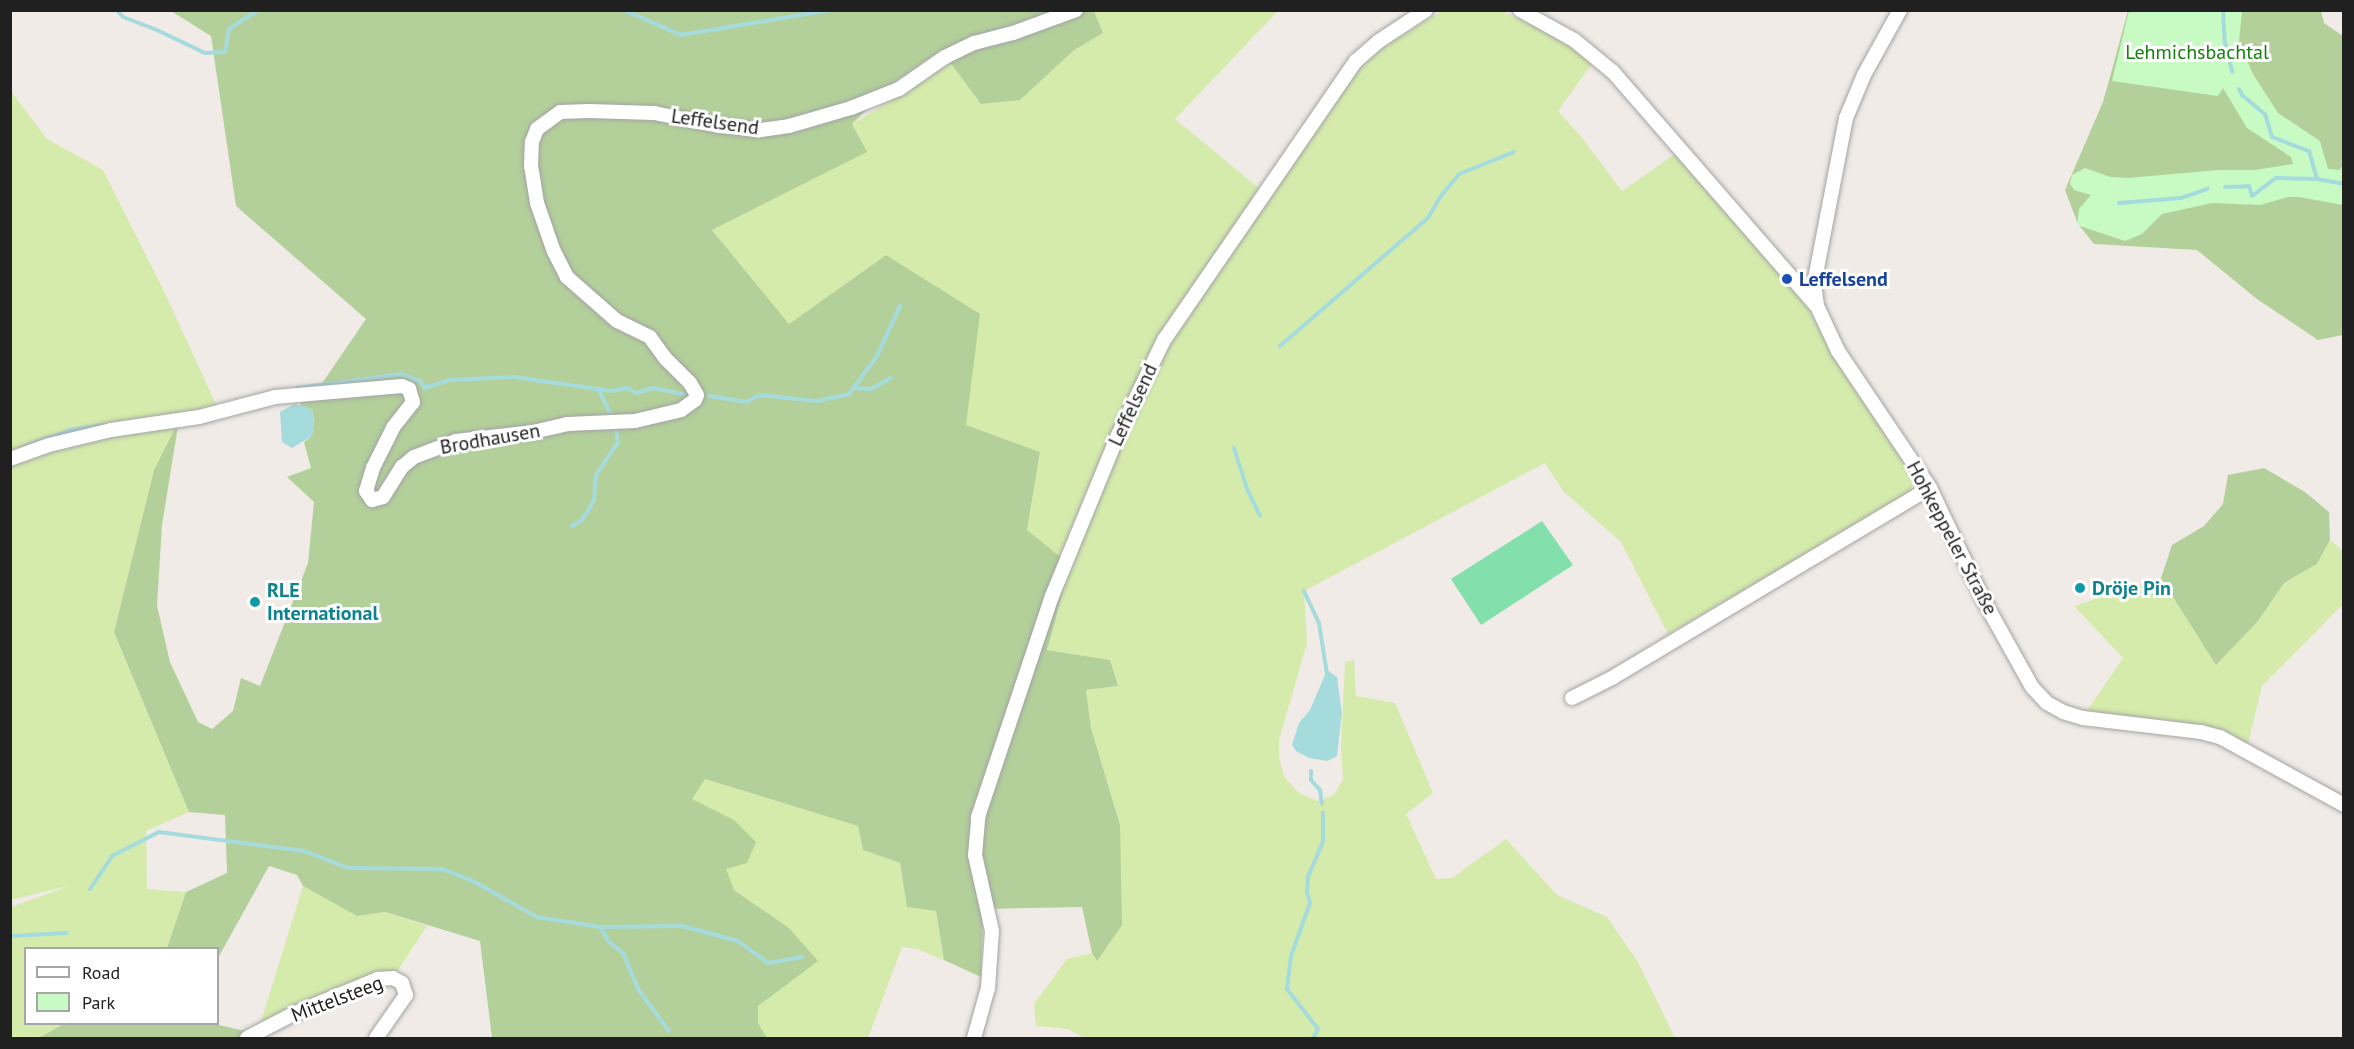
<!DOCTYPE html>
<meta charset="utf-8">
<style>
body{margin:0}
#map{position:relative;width:2354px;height:1049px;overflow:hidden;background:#f0ebe6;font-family:"PT Sans",sans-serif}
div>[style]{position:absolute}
.grass>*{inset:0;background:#d5ebac}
.forest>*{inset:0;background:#b3d09a}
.park>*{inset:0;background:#c8fac3}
.pitch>*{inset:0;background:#83e0ad}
.water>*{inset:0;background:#a6dbde}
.stream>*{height:4px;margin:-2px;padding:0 2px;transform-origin:2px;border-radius:2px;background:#a6dbde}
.roads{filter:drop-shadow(0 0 2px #a4a4a4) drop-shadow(0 0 2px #a4a4a4)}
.minor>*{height:14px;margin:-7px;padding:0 7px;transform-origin:7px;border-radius:7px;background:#fff}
.dots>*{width:16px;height:16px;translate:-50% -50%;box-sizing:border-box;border:3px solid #fff;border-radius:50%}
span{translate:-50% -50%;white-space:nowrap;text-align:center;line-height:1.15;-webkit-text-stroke:6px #fff;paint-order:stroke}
.park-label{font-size:20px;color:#14810b}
.street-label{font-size:20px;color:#202020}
.transit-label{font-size:20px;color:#164399;font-weight:700}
.left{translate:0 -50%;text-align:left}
.culture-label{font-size:20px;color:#0d838f;font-weight:700}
.frame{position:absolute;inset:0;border:12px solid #202020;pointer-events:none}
.legend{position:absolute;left:24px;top:947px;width:195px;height:78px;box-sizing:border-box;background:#fff;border:2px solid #a6a6a6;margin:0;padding:8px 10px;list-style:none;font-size:18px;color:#202020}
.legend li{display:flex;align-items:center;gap:12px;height:30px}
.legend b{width:30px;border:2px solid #a6a6a6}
</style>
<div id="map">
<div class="grass">
<div style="clip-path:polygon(1094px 11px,1278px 11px,1175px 119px,1260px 189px,1157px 338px,1111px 433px,1059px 557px,1027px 530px,1040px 452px,966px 425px,886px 255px,789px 324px,712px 230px,866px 152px,852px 124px,902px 94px,949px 60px,981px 104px,1019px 100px,1073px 51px,1103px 33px)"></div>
<div style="clip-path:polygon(1442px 11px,1501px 11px,1538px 28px,1594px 61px,1558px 111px,1583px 139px,1622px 191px,1678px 152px,1805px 302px,1838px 364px,1915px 476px,1910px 493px,1668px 634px,1621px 542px,1563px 491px,1545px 463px,1304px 591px,1307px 643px,1279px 740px,1279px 759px,1285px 778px,1299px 793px,1317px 801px,1334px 795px,1343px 779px,1341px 746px,1345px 662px,1354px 660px,1356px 696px,1395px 703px,1433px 793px,1406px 814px,1436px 879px,1452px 878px,1506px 839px,1557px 895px,1607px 917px,1638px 962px,1675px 1038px,1085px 1038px,1068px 1029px,1036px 1026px,1034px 1004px,1067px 959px,1092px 953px,1096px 961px,1120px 825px,1091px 728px,1086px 690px,1118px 686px,1110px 660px,1047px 650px,1070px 565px,1123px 437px,1171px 343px,1269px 195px,1357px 72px,1377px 50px)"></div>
<div style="clip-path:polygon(10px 90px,47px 139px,103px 170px,162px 287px,219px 411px,179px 420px,154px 470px,114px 632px,189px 812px,146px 831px,147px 889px,186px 892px,167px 948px,26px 948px,26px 1024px,63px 1024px,39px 1038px,11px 1038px,11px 907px,72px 885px,11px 900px)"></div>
<div style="clip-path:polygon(2330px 540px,2343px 551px,2343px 604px,2262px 686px,2248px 744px,2208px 727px,2086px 712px,2123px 658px,2074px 606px,2161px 578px,2216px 664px,2258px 621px,2284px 583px,2317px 564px)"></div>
<div style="clip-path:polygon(705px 779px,858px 826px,863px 850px,900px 863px,907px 907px,936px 911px,944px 960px,917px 949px,902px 947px,868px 1038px,767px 1038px,758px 1023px,757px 1006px,779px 988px,789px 928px,734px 890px,691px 799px)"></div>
<div style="clip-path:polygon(303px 886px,357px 916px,385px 912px,427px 926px,393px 978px,257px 1034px)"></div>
</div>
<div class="forest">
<div style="clip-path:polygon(171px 11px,1094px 11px,1103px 33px,1073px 51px,1020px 100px,981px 104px,941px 50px,895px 82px,852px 124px,867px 152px,712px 230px,789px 324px,886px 255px,980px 314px,966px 425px,1040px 452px,1027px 530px,1070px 565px,1047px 650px,1110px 660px,1118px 686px,1086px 690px,1091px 728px,1120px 825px,1122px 925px,1097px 961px,1092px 953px,1082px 907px,983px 909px,981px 977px,944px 960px,936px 911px,907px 907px,900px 863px,863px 850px,858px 826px,705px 779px,692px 799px,734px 820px,756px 842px,747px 863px,726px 869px,734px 890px,789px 928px,818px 961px,758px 1006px,758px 1023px,767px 1038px,492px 1038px,480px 941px,385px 912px,357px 916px,303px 886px,297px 875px,269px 866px,218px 958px,218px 948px,167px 948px,186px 892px,227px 873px,225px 815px,189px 812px,114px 632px,154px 470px,179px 420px,162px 525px,157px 606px,170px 662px,198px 722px,212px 729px,233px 711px,241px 678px,260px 686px,308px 563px,314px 502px,287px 477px,311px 468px,304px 442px,312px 436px,314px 422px,312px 410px,300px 405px,302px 399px,316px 392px,366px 319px,236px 206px,211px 36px)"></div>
<div style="clip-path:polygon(2128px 11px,2321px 11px,2324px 23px,2343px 36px,2343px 335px,2318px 340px,2257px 299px,2197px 250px,2094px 244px,2078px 224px,2065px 190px,2103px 102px)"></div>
<div style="clip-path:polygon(2264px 468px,2305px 492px,2329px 512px,2330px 540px,2317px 564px,2284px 583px,2258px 621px,2216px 665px,2161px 578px,2172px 545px,2204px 526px,2223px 504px,2228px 475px)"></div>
<div style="clip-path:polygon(63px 1024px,215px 1024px,257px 1034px,257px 1038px,39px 1038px)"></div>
</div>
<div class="park">
<div style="clip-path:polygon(2129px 11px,2242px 11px,2239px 42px,2253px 74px,2278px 113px,2320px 141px,2328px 169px,2340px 170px,2343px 164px,2343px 205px,2299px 197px,2288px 197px,2260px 205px,2212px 203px,2162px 214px,2142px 234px,2125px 241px,2077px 225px,2079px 209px,2091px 195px,2074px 190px,2070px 184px,2072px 175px,2085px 168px,2110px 177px,2128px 178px,2218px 170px,2255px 170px,2293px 164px,2291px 157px,2247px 128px,2223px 88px,2218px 96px,2112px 81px)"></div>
</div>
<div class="pitch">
<div style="clip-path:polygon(1542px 521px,1573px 565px,1481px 625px,1451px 579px)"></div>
</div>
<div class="water">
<div style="clip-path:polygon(294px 404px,307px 407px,312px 410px,314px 422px,312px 436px,292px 448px,282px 442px,280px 412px)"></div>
<div style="clip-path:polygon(1327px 670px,1337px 677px,1342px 713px,1337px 756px,1328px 761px,1309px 758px,1296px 751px,1292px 745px,1299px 723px,1310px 710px)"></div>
</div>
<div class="stream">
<div style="left:117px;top:10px;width:9px;rotate:49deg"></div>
<div style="left:123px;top:17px;width:36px;rotate:21deg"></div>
<div style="left:157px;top:30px;width:53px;rotate:25.6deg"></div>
<div style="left:205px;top:53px;width:20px;rotate:-3deg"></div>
<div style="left:225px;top:52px;width:23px;rotate:-80deg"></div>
<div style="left:229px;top:29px;width:35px;rotate:-33deg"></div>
<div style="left:624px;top:10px;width:62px;rotate:23.7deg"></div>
<div style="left:681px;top:35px;width:151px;rotate:-9.5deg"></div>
<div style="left:2223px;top:10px;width:33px;rotate:87deg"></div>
<div style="left:2225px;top:43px;width:30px;rotate:76deg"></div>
<div style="left:2239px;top:89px;width:7px;rotate:63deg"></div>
<div style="left:2242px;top:95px;width:30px;rotate:40deg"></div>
<div style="left:2265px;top:114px;width:24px;rotate:73deg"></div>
<div style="left:2272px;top:137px;width:40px;rotate:21deg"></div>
<div style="left:2309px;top:151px;width:29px;rotate:74deg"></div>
<div style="left:2317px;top:179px;width:27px;rotate:10deg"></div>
<div style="left:2225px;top:187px;width:24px;rotate:-2deg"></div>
<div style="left:2249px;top:186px;width:10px;rotate:73deg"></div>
<div style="left:2252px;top:196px;width:30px;rotate:-37deg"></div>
<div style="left:2276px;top:178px;width:41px;rotate:1.4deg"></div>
<div style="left:2119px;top:203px;width:62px;rotate:-4.6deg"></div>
<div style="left:2181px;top:198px;width:28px;rotate:-19deg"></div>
<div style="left:1280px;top:346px;width:196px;rotate:-40.9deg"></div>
<div style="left:1428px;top:218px;width:24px;rotate:-60deg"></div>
<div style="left:1440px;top:197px;width:30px;rotate:-50deg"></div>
<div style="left:1459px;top:174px;width:59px;rotate:-21.8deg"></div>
<div style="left:297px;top:388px;width:105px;rotate:-7.7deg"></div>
<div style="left:401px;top:374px;width:20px;rotate:20deg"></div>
<div style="left:420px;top:381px;width:9px;rotate:54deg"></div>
<div style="left:425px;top:388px;width:25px;rotate:-18deg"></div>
<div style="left:449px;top:380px;width:65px;rotate:-2.6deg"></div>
<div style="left:514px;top:377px;width:98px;rotate:8.2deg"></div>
<div style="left:611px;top:391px;width:16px;rotate:-11deg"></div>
<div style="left:627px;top:388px;width:11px;rotate:27deg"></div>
<div style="left:637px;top:393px;width:17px;rotate:-17deg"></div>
<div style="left:653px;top:388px;width:31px;rotate:11deg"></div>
<div style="left:853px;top:388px;width:18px;rotate:3deg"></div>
<div style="left:871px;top:389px;width:23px;rotate:-29deg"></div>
<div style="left:598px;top:389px;width:29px;rotate:63deg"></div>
<div style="left:709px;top:396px;width:37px;rotate:9deg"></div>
<div style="left:746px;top:402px;width:15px;rotate:-28deg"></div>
<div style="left:759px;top:395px;width:58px;rotate:5.9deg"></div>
<div style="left:817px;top:401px;width:33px;rotate:-12deg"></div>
<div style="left:849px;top:394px;width:47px;rotate:-53.6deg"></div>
<div style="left:877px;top:356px;width:55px;rotate:-65.3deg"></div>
<div style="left:25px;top:446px;width:49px;rotate:-19.2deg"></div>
<div style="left:71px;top:430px;width:33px;rotate:-9deg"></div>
<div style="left:1234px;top:448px;width:43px;rotate:72.4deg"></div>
<div style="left:1247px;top:489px;width:30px;rotate:64deg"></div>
<div style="left:572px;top:526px;width:12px;rotate:-31deg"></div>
<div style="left:582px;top:520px;width:13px;rotate:-58deg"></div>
<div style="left:589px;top:509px;width:11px;rotate:-63deg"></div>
<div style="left:594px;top:499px;width:24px;rotate:-85deg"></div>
<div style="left:596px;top:475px;width:40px;rotate:-56deg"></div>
<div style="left:618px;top:442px;width:13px;rotate:-99deg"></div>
<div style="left:1304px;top:591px;width:35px;rotate:65deg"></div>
<div style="left:1319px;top:623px;width:52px;rotate:81.1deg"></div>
<div style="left:1311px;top:771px;width:9px;rotate:90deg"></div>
<div style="left:1311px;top:780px;width:13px;rotate:48deg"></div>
<div style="left:1320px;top:790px;width:14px;rotate:82deg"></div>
<div style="left:90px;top:889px;width:40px;rotate:-56deg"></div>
<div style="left:112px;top:856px;width:53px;rotate:-27.1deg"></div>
<div style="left:159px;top:832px;width:146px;rotate:7.5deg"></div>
<div style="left:304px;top:851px;width:47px;rotate:21.1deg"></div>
<div style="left:348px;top:868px;width:94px;rotate:0.6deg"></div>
<div style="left:442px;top:869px;width:31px;rotate:21deg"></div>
<div style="left:471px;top:880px;width:76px;rotate:29.3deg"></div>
<div style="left:537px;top:917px;width:64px;rotate:9deg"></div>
<div style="left:600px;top:927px;width:82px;rotate:-0.7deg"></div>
<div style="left:682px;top:926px;width:58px;rotate:15deg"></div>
<div style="left:738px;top:941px;width:37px;rotate:36deg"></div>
<div style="left:768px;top:963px;width:35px;rotate:-10deg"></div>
<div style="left:600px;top:927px;width:17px;rotate:59deg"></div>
<div style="left:609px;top:942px;width:18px;rotate:38deg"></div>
<div style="left:623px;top:953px;width:39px;rotate:67deg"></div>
<div style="left:638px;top:989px;width:52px;rotate:53.6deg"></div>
<div style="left:10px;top:936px;width:57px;rotate:-3deg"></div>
<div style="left:1313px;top:1038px;width:10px;rotate:-61deg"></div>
<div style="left:1318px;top:1029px;width:51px;rotate:-127.8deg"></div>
<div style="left:1287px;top:989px;width:33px;rotate:-83deg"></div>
<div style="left:1291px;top:956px;width:56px;rotate:-70.3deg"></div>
<div style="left:1310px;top:903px;width:11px;rotate:-105deg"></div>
<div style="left:1307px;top:892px;width:15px;rotate:-86deg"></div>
<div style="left:1308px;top:877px;width:39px;rotate:-67deg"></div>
<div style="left:1323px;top:841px;width:28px;rotate:-90deg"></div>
</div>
<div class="roads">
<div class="minor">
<div style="left:1520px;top:10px;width:62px;rotate:29.1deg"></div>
<div style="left:1574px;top:40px;width:50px;rotate:39.4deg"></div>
<div style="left:1613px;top:72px;width:308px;rotate:49deg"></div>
<div style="left:1900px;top:10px;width:74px;rotate:119deg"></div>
<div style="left:1864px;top:75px;width:47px;rotate:112.7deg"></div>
<div style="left:1846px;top:118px;width:169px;rotate:100.9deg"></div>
<div style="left:1814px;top:284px;width:22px;rotate:82deg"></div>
<div style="left:1817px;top:306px;width:50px;rotate:65deg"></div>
<div style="left:1838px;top:351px;width:165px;rotate:56.1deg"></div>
<div style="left:1930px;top:488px;width:125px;rotate:64.5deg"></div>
<div style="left:1984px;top:601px;width:98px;rotate:60.8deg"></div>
<div style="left:2032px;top:687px;width:22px;rotate:47deg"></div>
<div style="left:2047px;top:703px;width:18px;rotate:29deg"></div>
<div style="left:2063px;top:712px;width:21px;rotate:17deg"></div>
<div style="left:2083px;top:718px;width:119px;rotate:6.8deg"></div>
<div style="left:2201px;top:732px;width:20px;rotate:15deg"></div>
<div style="left:2220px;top:737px;width:141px;rotate:28.7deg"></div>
<div style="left:10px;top:459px;width:41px;rotate:-19.7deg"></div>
<div style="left:49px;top:445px;width:64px;rotate:-13.6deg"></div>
<div style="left:111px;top:430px;width:89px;rotate:-8.4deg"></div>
<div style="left:199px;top:417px;width:79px;rotate:-14.7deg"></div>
<div style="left:275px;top:397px;width:127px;rotate:-5deg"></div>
<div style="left:402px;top:386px;width:8px;rotate:23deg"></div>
<div style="left:409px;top:389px;width:14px;rotate:73deg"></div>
<div style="left:413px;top:402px;width:33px;rotate:128deg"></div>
<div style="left:393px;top:428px;width:45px;rotate:116.6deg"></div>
<div style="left:373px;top:468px;width:24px;rotate:107deg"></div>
<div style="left:366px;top:491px;width:11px;rotate:56deg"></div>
<div style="left:372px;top:500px;width:11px;rotate:-15deg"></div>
<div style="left:383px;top:497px;width:36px;rotate:-58deg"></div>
<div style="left:402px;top:467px;width:16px;rotate:-40deg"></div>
<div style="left:414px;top:457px;width:45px;rotate:-20.9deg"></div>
<div style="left:456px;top:441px;width:78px;rotate:-6.7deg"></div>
<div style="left:533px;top:432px;width:35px;rotate:-13deg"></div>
<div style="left:567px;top:424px;width:68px;rotate:-2.5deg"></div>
<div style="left:635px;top:421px;width:47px;rotate:-13.4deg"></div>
<div style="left:681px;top:410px;width:17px;rotate:-36deg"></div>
<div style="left:695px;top:400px;width:5px;rotate:-68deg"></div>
<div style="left:697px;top:395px;width:14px;rotate:-120deg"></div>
<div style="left:690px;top:383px;width:35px;rotate:-135deg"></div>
<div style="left:665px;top:358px;width:26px;rotate:-126deg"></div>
<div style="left:650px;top:337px;width:37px;rotate:-154deg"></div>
<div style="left:617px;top:321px;width:67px;rotate:-138.7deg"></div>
<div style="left:567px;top:277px;width:28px;rotate:-117deg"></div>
<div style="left:554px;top:252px;width:52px;rotate:-109.1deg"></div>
<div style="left:537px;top:203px;width:37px;rotate:-99deg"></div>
<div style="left:531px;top:166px;width:24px;rotate:-88deg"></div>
<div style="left:532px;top:142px;width:14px;rotate:-69deg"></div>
<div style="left:537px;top:129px;width:29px;rotate:-36deg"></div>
<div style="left:560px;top:112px;width:29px;rotate:-2deg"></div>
<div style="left:589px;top:111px;width:65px;rotate:1.8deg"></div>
<div style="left:654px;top:113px;width:66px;rotate:11.3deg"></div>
<div style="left:719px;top:126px;width:42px;rotate:5.4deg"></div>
<div style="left:761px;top:130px;width:28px;rotate:-8deg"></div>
<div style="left:789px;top:126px;width:65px;rotate:-16.2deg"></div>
<div style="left:851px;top:108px;width:52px;rotate:-21.6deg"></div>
<div style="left:899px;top:89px;width:56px;rotate:-34.8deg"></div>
<div style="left:945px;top:57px;width:32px;rotate:-26deg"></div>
<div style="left:974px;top:43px;width:40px;rotate:-14.4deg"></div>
<div style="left:1013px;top:33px;width:67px;rotate:-20.1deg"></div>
<div style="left:1572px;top:698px;width:45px;rotate:-26.6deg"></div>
<div style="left:1612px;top:678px;width:370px;rotate:-30.9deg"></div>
<div style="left:247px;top:1038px;width:54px;rotate:-27.5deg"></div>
<div style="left:295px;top:1013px;width:90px;rotate:-22.3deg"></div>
<div style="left:378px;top:979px;width:15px;rotate:-4deg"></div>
<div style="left:393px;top:978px;width:10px;rotate:29deg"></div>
<div style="left:402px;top:983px;width:13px;rotate:72deg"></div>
<div style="left:406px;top:995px;width:52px;rotate:124.9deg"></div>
<div style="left:974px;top:1038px;width:52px;rotate:-74.4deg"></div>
<div style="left:988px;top:988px;width:57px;rotate:-86deg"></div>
<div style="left:992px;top:931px;width:78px;rotate:-102.6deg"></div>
<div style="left:975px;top:855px;width:38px;rotate:-85deg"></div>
<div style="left:978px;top:817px;width:233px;rotate:-71.5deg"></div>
<div style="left:1052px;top:596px;width:174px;rotate:-67.7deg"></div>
<div style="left:1118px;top:435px;width:106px;rotate:-64.2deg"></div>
<div style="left:1164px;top:340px;width:339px;rotate:-55.5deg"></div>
<div style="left:1356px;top:61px;width:30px;rotate:-41deg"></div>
<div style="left:1379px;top:41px;width:56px;rotate:-33.4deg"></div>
</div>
</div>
<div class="dots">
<div style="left:1787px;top:279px;background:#1a4fb4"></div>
<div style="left:2080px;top:588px;background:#0f9aa8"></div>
<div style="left:255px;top:602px;background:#0f9aa8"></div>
</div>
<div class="park-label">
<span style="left:2197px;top:52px">Lehmichsbachtal</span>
</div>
<div class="street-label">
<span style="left:715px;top:122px;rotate:8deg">Leffelsend</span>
<span style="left:1133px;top:405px;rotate:-65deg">Leffelsend</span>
<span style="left:490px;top:439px;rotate:-10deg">Brodhausen</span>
<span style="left:1952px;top:538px;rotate:62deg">Hohkeppeler Straße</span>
<span style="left:337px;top:999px;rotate:-21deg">Mittelsteeg</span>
</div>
<div class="transit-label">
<span class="left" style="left:1799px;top:279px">Leffelsend</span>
</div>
<div class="culture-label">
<span class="left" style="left:2092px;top:588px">Dröje Pin</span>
<span class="left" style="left:267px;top:602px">RLE<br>International</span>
</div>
<div class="frame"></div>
<ul class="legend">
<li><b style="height:8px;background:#fff"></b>Road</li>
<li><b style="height:16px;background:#c8fac3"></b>Park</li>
</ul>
</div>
